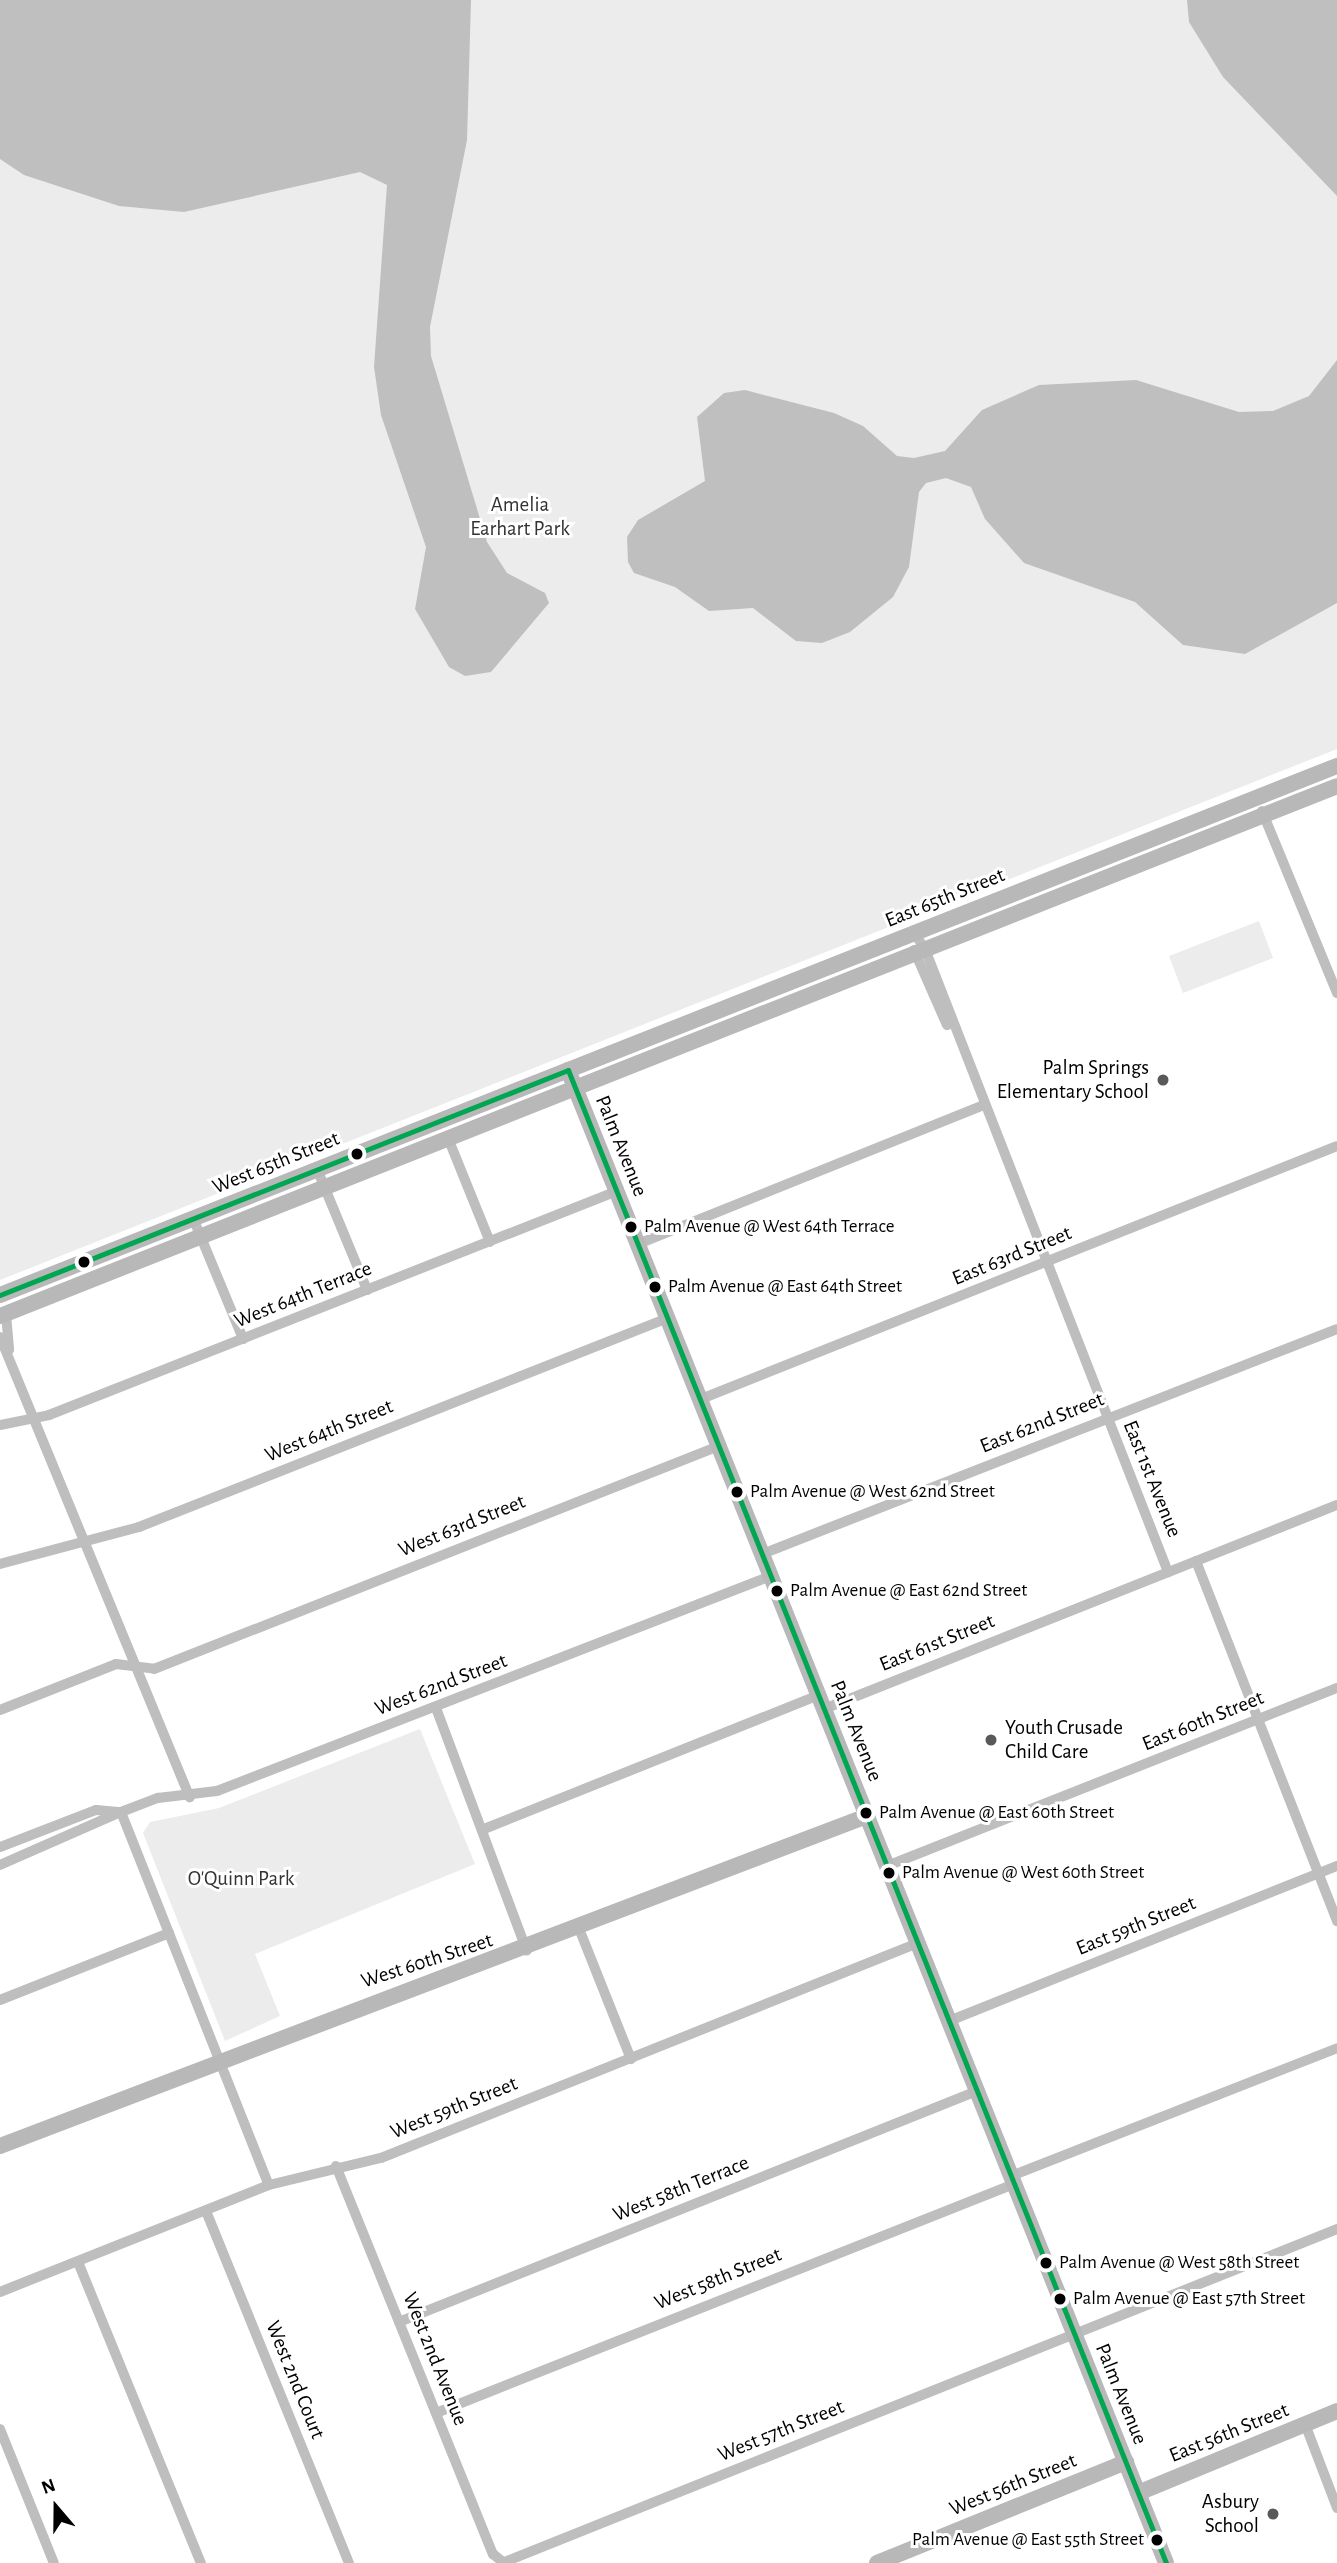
<!DOCTYPE html>
<style>
body{margin:0}
#map{position:relative;width:1337px;height:2563px;overflow:hidden;background:#fff;font-family:"Alegreya Sans",sans-serif}
div>[style]{position:absolute}
.green>*{inset:0;background:#ececec}
.water>*{inset:0;background:#bfbfbf}
.street>*{height:10px;margin:-5px;padding:0 5px;transform-origin:5px;border-radius:5px;background:#bebebe}
.secondary>*{height:16px;margin:-8px;padding:0 8px;transform-origin:8px;border-radius:8px;background:#b8b8b8}
.bus-1>*{height:5px;margin:-2.5px;padding:0 2.5px;transform-origin:2.5px;border-radius:2.5px;background:#00a651}
.dots>*{width:19px;height:19px;translate:-50% -50%;box-sizing:border-box;border:4px solid #fff;border-radius:50%}
span{translate:-50% -50%;white-space:nowrap;text-align:center;line-height:1.15;-webkit-text-stroke:6px #fff;paint-order:stroke}
.bus-label{font-size:19px;color:#000}
.left{translate:0 -50%;text-align:left}
.right{translate:-100% -50%;text-align:right}
.park-label{font-size:21px;color:#333}
.street-label{font-size:21px;color:#000}
.poi-label{font-size:21px;color:#000}
.north{position:absolute;left:21px;top:2472px;width:70px;height:70px;-webkit-text-stroke:5px #fff;paint-order:stroke;rotate:340deg;font-size:19px;font-weight:700;line-height:28px;text-align:center;color:#000}
.north::after{content:'';display:block;margin:auto;width:24px;height:32px;background:#000;clip-path:polygon(50% 0,100% 100%,50% 72%,0 100%)}
</style>
<div id="map">
<div class="green">
<div style="clip-path:polygon(0 0,1337px 0,1337px 749px,0 1280px)"></div>
<div style="clip-path:polygon(1259px 921px,1273px 958px,1183px 993px,1169px 956px)"></div>
<div style="clip-path:polygon(420px 1729px,475px 1864px,255px 1954px,280px 2016px,225px 2041px,143px 1833px,150px 1822px,219px 1808px)"></div>
</div>
<div class="water">
<div style="clip-path:polygon(0 0,471px 0,467px 140px,430px 327px,431px 356px,487px 542px,507px 573px,545px 593px,549px 603px,491px 672px,465px 676px,449px 667px,415px 609px,426px 547px,381px 415px,374px 367px,387px 185px,360px 172px,184px 212px,119px 206px,24px 175px,0 159px)"></div>
<div style="clip-path:polygon(1187px 0,1337px 0,1337px 196px,1223px 77px,1189px 22px)"></div>
<div style="clip-path:polygon(1337px 360px,1337px 603px,1245px 654px,1183px 645px,1135px 602px,1024px 563px,985px 519px,971px 487px,946px 478px,926px 483px,919px 492px,909px 567px,893px 597px,850px 632px,822px 643px,796px 641px,753px 608px,709px 611px,675px 587px,634px 573px,628px 562px,627px 537px,638px 520px,705px 481px,697px 417px,724px 393px,745px 390px,834px 413px,863px 426px,897px 456px,914px 458px,945px 451px,982px 410px,1039px 385px,1136px 380px,1239px 412px,1273px 411px,1309px 396px)"></div>
</div>
<div class="street">
<div style="left:1262px;top:811px;width:197px;rotate:67.6deg"></div>
<div style="left:914px;top:933px;width:19px;rotate:55deg"></div>
<div style="left:925px;top:949px;width:669px;rotate:68.69deg"></div>
<div style="left:914px;top:950px;width:82px;rotate:66.3deg"></div>
<div style="left:448px;top:1138px;width:112px;rotate:68deg"></div>
<div style="left:317px;top:1169px;width:131px;rotate:67.5deg"></div>
<div style="left:193px;top:1218px;width:131px;rotate:67.5deg"></div>
<div style="left:638px;top:1244px;width:371px;rotate:-21.9deg"></div>
<div style="left:6px;top:1314px;width:36px;rotate:85deg"></div>
<div style="left:0;top:1337px;width:498px;rotate:67.6deg"></div>
<div style="left:701px;top:1399px;width:684px;rotate:-21.69deg"></div>
<div style="left:0;top:1425px;width:50px;rotate:-11.5deg"></div>
<div style="left:49px;top:1415px;width:611px;rotate:-21.52deg"></div>
<div style="left:762px;top:1554px;width:617px;rotate:-21.37deg"></div>
<div style="left:1196px;top:1561px;width:387px;rotate:68.6deg"></div>
<div style="left:0;top:1564px;width:144px;rotate:-14.9deg"></div>
<div style="left:139px;top:1527px;width:569px;rotate:-21.56deg"></div>
<div style="left:436px;top:1708px;width:259px;rotate:69.5deg"></div>
<div style="left:824px;top:1709px;width:552px;rotate:-21.69deg"></div>
<div style="left:0;top:1710px;width:125px;rotate:-21.6deg"></div>
<div style="left:116px;top:1664px;width:38px;rotate:7deg"></div>
<div style="left:154px;top:1669px;width:607px;rotate:-21.54deg"></div>
<div style="left:121px;top:1812px;width:401px;rotate:68.4deg"></div>
<div style="left:484px;top:1829px;width:361px;rotate:-21.8deg"></div>
<div style="left:0;top:1847px;width:103px;rotate:-21.1deg"></div>
<div style="left:96px;top:1810px;width:25px;rotate:5deg"></div>
<div style="left:0;top:1865px;width:132px;rotate:-23.7deg"></div>
<div style="left:121px;top:1812px;width:40px;rotate:-21deg"></div>
<div style="left:158px;top:1798px;width:59px;rotate:-6.8deg"></div>
<div style="left:217px;top:1791px;width:594px;rotate:-21.21deg"></div>
<div style="left:887px;top:1866px;width:484px;rotate:-21.6deg"></div>
<div style="left:580px;top:1931px;width:138px;rotate:68.3deg"></div>
<div style="left:0;top:2000px;width:182px;rotate:-21.6deg"></div>
<div style="left:949px;top:2021px;width:418px;rotate:-21.8deg"></div>
<div style="left:336px;top:2166px;width:419px;rotate:68deg"></div>
<div style="left:493px;top:2554px;width:14px;rotate:39deg"></div>
<div style="left:1011px;top:2176px;width:350px;rotate:-21.4deg"></div>
<div style="left:206px;top:2211px;width:380px;rotate:67.9deg"></div>
<div style="left:78px;top:2262px;width:325px;rotate:67.8deg"></div>
<div style="left:0;top:2292px;width:289px;rotate:-21.7deg"></div>
<div style="left:269px;top:2185px;width:115px;rotate:-13.6deg"></div>
<div style="left:381px;top:2158px;width:578px;rotate:-21.82deg"></div>
<div style="left:399px;top:2322px;width:622px;rotate:-21.78deg"></div>
<div style="left:436px;top:2413px;width:622px;rotate:-21.61deg"></div>
<div style="left:1305px;top:2424px;width:90px;rotate:69.1deg"></div>
<div style="left:0;top:2429px;width:144px;rotate:68.1deg"></div>
<div style="left:502px;top:2563px;width:899px;rotate:-21.8deg"></div>
</div>
<div class="secondary">
<div style="left:568px;top:1070px;width:1608px;rotate:68.17deg"></div>
<div style="left:0;top:1295px;width:1438px;rotate:-21.59deg"></div>
<div style="left:0;top:1316px;width:1438px;rotate:-21.62deg"></div>
<div style="left:0;top:2146px;width:928px;rotate:-20.84deg"></div>
<div style="left:1138px;top:2493px;width:215px;rotate:-22.4deg"></div>
<div style="left:877px;top:2563px;width:269px;rotate:-22.1deg"></div>
</div>
<div class="bus-1">
<div style="left:0;top:1295px;width:611px;rotate:-21.61deg"></div>
<div style="left:568px;top:1070px;width:1608px;rotate:68.17deg"></div>
</div>
<div class="dots">
<div style="left:1163px;top:1080px;background:#595959"></div>
<div style="left:357px;top:1154px;background:#000"></div>
<div style="left:631px;top:1227px;background:#000"></div>
<div style="left:84px;top:1262px;background:#000"></div>
<div style="left:655px;top:1287px;background:#000"></div>
<div style="left:737px;top:1492px;background:#000"></div>
<div style="left:777px;top:1591px;background:#000"></div>
<div style="left:991px;top:1740px;background:#595959"></div>
<div style="left:866px;top:1813px;background:#000"></div>
<div style="left:889px;top:1873px;background:#000"></div>
<div style="left:1046px;top:2263px;background:#000"></div>
<div style="left:1060px;top:2299px;background:#000"></div>
<div style="left:1273px;top:2514px;background:#595959"></div>
<div style="left:1157px;top:2540px;background:#000"></div>
</div>
<div class="bus-label">
<span class="left" style="left:644px;top:1227px">Palm Avenue @ West 64th Terrace</span>
<span class="left" style="left:668px;top:1287px">Palm Avenue @ East 64th Street</span>
<span class="left" style="left:750px;top:1492px">Palm Avenue @ West 62nd Street</span>
<span class="left" style="left:790px;top:1591px">Palm Avenue @ East 62nd Street</span>
<span class="left" style="left:879px;top:1813px">Palm Avenue @ East 60th Street</span>
<span class="left" style="left:902px;top:1873px">Palm Avenue @ West 60th Street</span>
<span class="left" style="left:1059px;top:2263px">Palm Avenue @ West 58th Street</span>
<span class="left" style="left:1073px;top:2299px">Palm Avenue @ East 57th Street</span>
<span class="right" style="left:1144px;top:2540px">Palm Avenue @ East 55th Street</span>
</div>
<div class="park-label">
<span style="left:520px;top:517px">Amelia<br>Earhart Park</span>
<span style="left:241px;top:1879px">O'Quinn Park</span>
</div>
<div class="street-label">
<span style="left:945px;top:898px;rotate:-22deg">East 65th Street</span>
<span style="left:621px;top:1146px;rotate:68deg">Palm Avenue</span>
<span style="left:276px;top:1163px;rotate:-22deg">West 65th Street</span>
<span style="left:1012px;top:1256px;rotate:-22deg">East 63rd Street</span>
<span style="left:303px;top:1295px;rotate:-22deg">West 64th Terrace</span>
<span style="left:1042px;top:1423px;rotate:-22deg">East 62nd Street</span>
<span style="left:329px;top:1431px;rotate:-22deg">West 64th Street</span>
<span style="left:1152px;top:1479px;rotate:68deg">East 1st Avenue</span>
<span style="left:462px;top:1526px;rotate:-22deg">West 63rd Street</span>
<span style="left:937px;top:1643px;rotate:-22deg">East 61st Street</span>
<span style="left:441px;top:1685px;rotate:-21deg">West 62nd Street</span>
<span style="left:1203px;top:1721px;rotate:-22deg">East 60th Street</span>
<span style="left:856px;top:1731px;rotate:68deg">Palm Avenue</span>
<span style="left:1136px;top:1926px;rotate:-22deg">East 59th Street</span>
<span style="left:427px;top:1961px;rotate:-18deg">West 60th Street</span>
<span style="left:454px;top:2108px;rotate:-22deg">West 59th Street</span>
<span style="left:681px;top:2189px;rotate:-22deg">West 58th Terrace</span>
<span style="left:718px;top:2279px;rotate:-22deg">West 58th Street</span>
<span style="left:435px;top:2359px;rotate:68deg">West 2nd Avenue</span>
<span style="left:295px;top:2380px;rotate:68deg">West 2nd Court</span>
<span style="left:1121px;top:2394px;rotate:68deg">Palm Avenue</span>
<span style="left:781px;top:2431px;rotate:-22deg">West 57th Street</span>
<span style="left:1229px;top:2433px;rotate:-22deg">East 56th Street</span>
<span style="left:1013px;top:2485px;rotate:-22deg">West 56th Street</span>
</div>
<div class="poi-label">
<span class="right" style="left:1149px;top:1080px">Palm Springs<br>Elementary School</span>
<span class="left" style="left:1005px;top:1740px">Youth Crusade<br>Child Care</span>
<span class="right" style="left:1259px;top:2514px">Asbury<br>School</span>
</div>
<div class="north">N</div>
</div>
